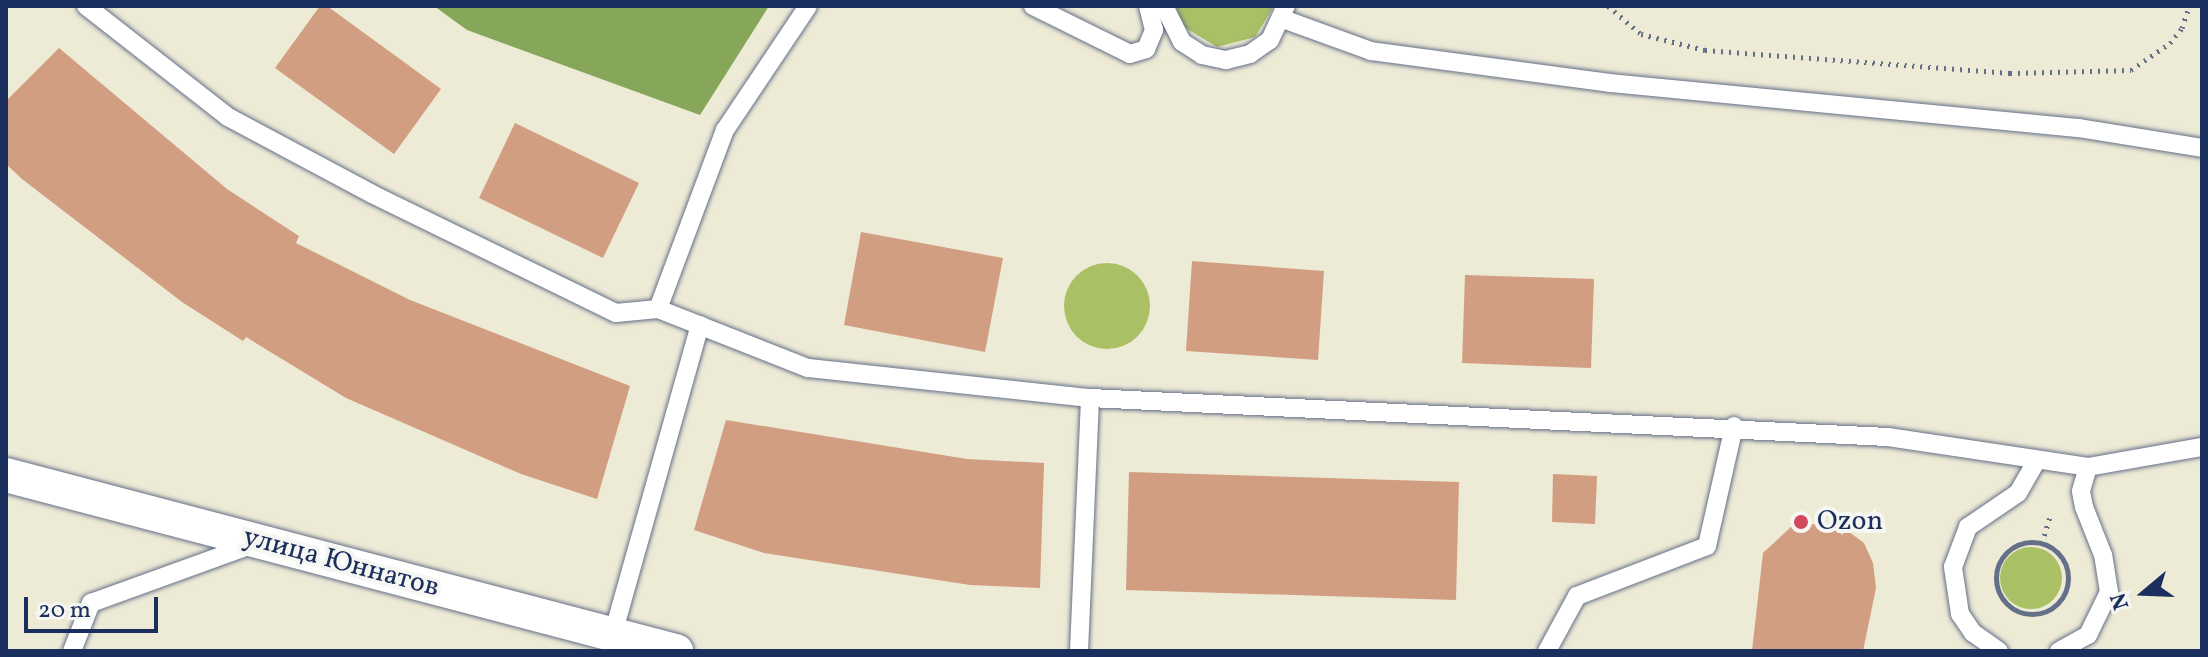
<!DOCTYPE html>
<meta charset="utf-8">
<style>
body{margin:0}
#map{position:relative;width:2208px;height:657px;overflow:hidden;background:#edead6;font-family:Vollkorn,serif}
div>[style]{position:absolute}
.green>*{inset:0;background:#a9c065}
.round{border-radius:50%}
.forest>*{inset:0;background:#86a65a}
.building>*{inset:0;background:#d19e81}
.path>*{height:5px;margin-top:-2.5px;transform-origin:0;background:repeating-linear-gradient(90deg,#647088 0 2px,transparent 0 8px)}
.path>.ring{margin:-2.5px;padding:0;box-sizing:content-box;background:none;border:5px solid #647088;border-radius:50%}
.roads{filter:drop-shadow(0 0 2px #647088) drop-shadow(0 0 2px #647088)}
.service>*{height:18px;margin:-9px;padding:0 9px;transform-origin:9px;border-radius:9px;background:#fff}
.minor>*{height:34px;margin:-17px;padding:0 17px;transform-origin:17px;border-radius:17px;background:#fff}
.dots>*{width:22px;height:22px;translate:-50% -50%;box-sizing:border-box;border:4px solid #f6f6f2;border-radius:50%}
span{translate:-50% -50%;white-space:nowrap;text-align:center;line-height:1.15;-webkit-text-stroke:8px #f6f6f2;paint-order:stroke}
.poi-label{font-size:28px;color:#1b2f5e}
.left{translate:0 -50%;text-align:left}
.street-label{font-size:28px;color:#1b2f5e}
.frame{position:absolute;inset:0;border:8px solid #1b2f5e;pointer-events:none}
.north{position:absolute;left:2104px;top:553px;width:80px;height:80px;-webkit-text-stroke:6px #f6f6f2;paint-order:stroke;rotate:251deg;font-size:22px;font-weight:700;line-height:32px;text-align:center;color:#1b2f5e}
.north::after{content:'';display:block;margin:auto;width:28px;height:36px;background:#1b2f5e;clip-path:polygon(50% 0,100% 100%,50% 72%,0 100%)}
.scale{position:absolute;left:24px;top:597px;width:134px;height:36px;box-sizing:border-box;border:4px solid #1b2f5e;border-top:0;padding-left:10px;font-size:24px;line-height:28px;white-space:nowrap;color:#1b2f5e;-webkit-text-stroke:6px #f6f6f2;paint-order:stroke}
</style>
<div id="map">
<div class="green">
<div style="clip-path:polygon(1175px 6px,1274px 6px,1255px 37px,1217px 47px,1184px 27px)"></div>
<div class="round" style="left:1064px;top:263px;width:86px;height:86px"></div>
<div class="round" style="left:2000px;top:547px;width:62px;height:62px"></div>
</div>
<div class="forest">
<div style="clip-path:polygon(434px 6px,769px 6px,700px 115px,467px 30px)"></div>
</div>
<div class="building">
<div style="clip-path:polygon(320px 6px,327px 6px,441px 89px,394px 154px,275px 68px)"></div>
<div style="clip-path:polygon(59px 48px,227px 189px,299px 236px,296px 243px,410px 300px,630px 386px,597px 499px,521px 474px,346px 398px,246px 337px,243px 341px,182px 302px,22px 179px,6px 164px,6px 101px)"></div>
<div style="clip-path:polygon(515px 123px,639px 183px,603px 258px,479px 198px)"></div>
<div style="clip-path:polygon(861px 232px,1003px 258px,985px 352px,844px 325px)"></div>
<div style="clip-path:polygon(1192px 261px,1324px 271px,1318px 360px,1186px 351px)"></div>
<div style="clip-path:polygon(1465px 275px,1594px 279px,1591px 368px,1462px 363px)"></div>
<div style="clip-path:polygon(726px 420px,967px 459px,1044px 463px,1040px 588px,970px 585px,764px 553px,694px 530px)"></div>
<div style="clip-path:polygon(1129px 472px,1459px 482px,1456px 600px,1126px 590px)"></div>
<div style="clip-path:polygon(1553px 474px,1597px 476px,1595px 524px,1552px 522px)"></div>
<div style="clip-path:polygon(1824px 523px,1845px 529px,1864px 543px,1873px 563px,1876px 588px,1863px 651px,1752px 651px,1763px 553px,1791px 527px)"></div>
</div>
<div class="path">
<div style="left:1608px;top:6px;width:43px;rotate:40.3deg"></div>
<div style="left:1641px;top:34px;width:66px;rotate:14deg"></div>
<div style="left:1705px;top:50px;width:306px;rotate:4.3deg"></div>
<div style="left:2010px;top:73px;width:121px;rotate:-1.4deg"></div>
<div style="left:2131px;top:70px;width:47px;rotate:-34.7deg"></div>
<div style="left:2170px;top:43px;width:19px;rotate:-51deg"></div>
<div style="left:2182px;top:28px;width:23px;rotate:-72deg"></div>
<div class="ring" style="left:1996px;top:542px;width:67px;height:67px"></div>
<div style="left:2042px;top:543px;width:31px;rotate:-73deg"></div>
</div>
<div class="roads">
<div class="service">
<div style="left:86px;top:6px;width:180px;rotate:38deg"></div>
<div style="left:228px;top:117px;width:163px;rotate:28.1deg"></div>
<div style="left:372px;top:194px;width:271px;rotate:26deg"></div>
<div style="left:616px;top:313px;width:42px;rotate:-5.4deg"></div>
<div style="left:658px;top:309px;width:161px;rotate:21.5deg"></div>
<div style="left:808px;top:368px;width:284px;rotate:6.1deg"></div>
<div style="left:1090px;top:398px;width:799px;rotate:2.8deg"></div>
<div style="left:1888px;top:437px;width:202px;rotate:8.5deg"></div>
<div style="left:2088px;top:467px;width:116px;rotate:-10deg"></div>
<div style="left:1033px;top:6px;width:108px;rotate:26.3deg"></div>
<div style="left:1130px;top:54px;width:17px;rotate:-17deg"></div>
<div style="left:1146px;top:49px;width:21px;rotate:-67deg"></div>
<div style="left:1154px;top:30px;width:25px;rotate:-104deg"></div>
<div style="left:1164px;top:6px;width:40px;rotate:63.4deg"></div>
<div style="left:1182px;top:42px;width:24px;rotate:33deg"></div>
<div style="left:1202px;top:55px;width:25px;rotate:12deg"></div>
<div style="left:1226px;top:60px;width:25px;rotate:-14deg"></div>
<div style="left:1250px;top:54px;width:24px;rotate:-35deg"></div>
<div style="left:1270px;top:40px;width:38px;rotate:-65deg"></div>
<div style="left:1283px;top:19px;width:94px;rotate:20deg"></div>
<div style="left:1371px;top:51px;width:241px;rotate:7.6deg"></div>
<div style="left:1610px;top:83px;width:471px;rotate:5.5deg"></div>
<div style="left:2079px;top:128px;width:125px;rotate:9.2deg"></div>
<div style="left:658px;top:309px;width:191px;rotate:-69.5deg"></div>
<div style="left:725px;top:130px;width:149px;rotate:-56.2deg"></div>
<div style="left:613px;top:634px;width:321px;rotate:-74.3deg"></div>
<div style="left:72px;top:651px;width:52px;rotate:-68.4deg"></div>
<div style="left:91px;top:603px;width:173px;rotate:-19.9deg"></div>
<div style="left:1079px;top:651px;width:253px;rotate:-87.5deg"></div>
<div style="left:1547px;top:651px;width:63px;rotate:-61.4deg"></div>
<div style="left:1577px;top:596px;width:139px;rotate:-21deg"></div>
<div style="left:1707px;top:546px;width:123px;rotate:-77.3deg"></div>
<div style="left:1999px;top:651px;width:32px;rotate:-145deg"></div>
<div style="left:1973px;top:633px;width:23px;rotate:-124deg"></div>
<div style="left:1960px;top:614px;width:48px;rotate:-98.5deg"></div>
<div style="left:1953px;top:567px;width:43px;rotate:-69.4deg"></div>
<div style="left:1968px;top:527px;width:60px;rotate:-34.2deg"></div>
<div style="left:2018px;top:493px;width:38px;rotate:-60deg"></div>
<div style="left:2059px;top:651px;width:33px;rotate:-29deg"></div>
<div style="left:2088px;top:635px;width:48px;rotate:-64deg"></div>
<div style="left:2109px;top:592px;width:37px;rotate:-99deg"></div>
<div style="left:2103px;top:555px;width:52px;rotate:-111.6deg"></div>
<div style="left:2084px;top:507px;width:16px;rotate:-101deg"></div>
<div style="left:2081px;top:491px;width:25px;rotate:-74deg"></div>
</div>
<div class="minor">
<div style="left:6px;top:475px;width:693px;rotate:14.72deg"></div>
</div>
</div>
<div class="dots">
<div style="left:1801px;top:522px;background:#d1495b"></div>
</div>
<div class="poi-label">
<span class="left" style="left:1817px;top:522px">Ozon</span>
</div>
<div class="street-label">
<span style="left:341px;top:563px;rotate:15deg">улица Юннатов</span>
</div>
<div class="frame"></div>
<div class="north">N</div>
<div class="scale">20 m</div>
</div>
